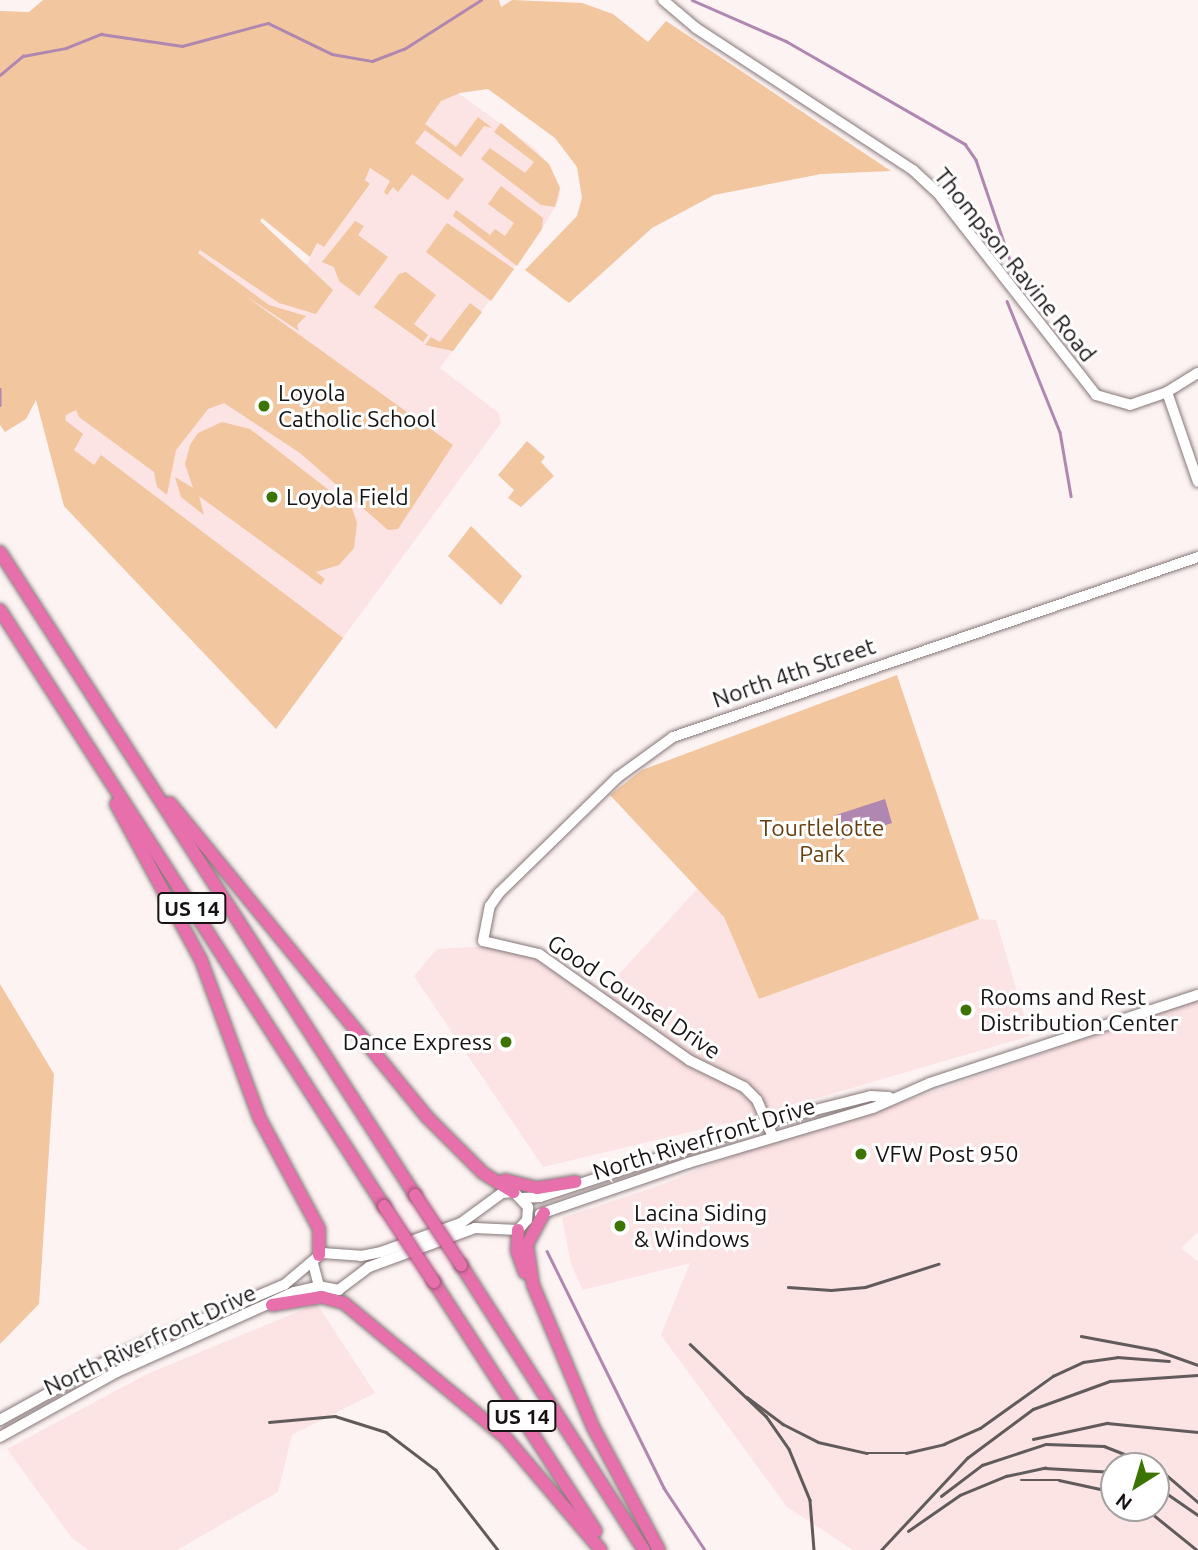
<!DOCTYPE html>
<style>
body{margin:0}
#map{position:relative;width:1198px;height:1550px;overflow:hidden;background:#fdf3f3;font-family:Ubuntu,sans-serif}
div>[style]{position:absolute}
.built>*{inset:0;background:#fce3e4}
.green>*{inset:0;background:#f2c69f}
.water>*{inset:0;background:#b087b0}
.stream>*{height:2.5px;margin:-1.25px;padding:0 1.25px;transform-origin:1.25px;border-radius:1.25px;background:#b087b0}
.roads{filter:drop-shadow(0 0 2px #867778) drop-shadow(0 0 2px #867778)}
.secondary>*{height:10px;margin:-5px;padding:0 5px;transform-origin:5px;border-radius:5px;background:#fff}
.highway>*{height:12px;margin:-6px;padding:0 6px;transform-origin:6px;border-radius:6px;background:#e770ac}
.rail>*{height:2.5px;margin:-1.25px;padding:0 1.25px;transform-origin:1.25px;border-radius:1.25px;background:#615b5b}
.bridges{filter:drop-shadow(0 0 2px #9f4f76) drop-shadow(0 0 2px #9f4f76)}
.highway-bridge>*{height:12px;margin:-6px;padding:0 6px;transform-origin:6px;border-radius:6px;background:#e770ac}
.dots>*{width:19px;height:19px;translate:-50% -50%;box-sizing:border-box;border:4px solid #fff;border-radius:50%}
span{translate:-50% -50%;white-space:nowrap;text-align:center;line-height:1.15;-webkit-text-stroke:6px #fff;paint-order:stroke}
.shield-label span{padding:2px 5px;background:#fff;border:2px solid;border-radius:5px;-webkit-text-stroke-width:0}
.shield-label{font-size:21px;color:#181313;font-weight:700}
.street-label{font-size:23px;color:#181313}
.poi-label{font-size:23px;color:#181313}
.left{translate:0 -50%;text-align:left}
.right{translate:-100% -50%;text-align:right}
.park-label{font-size:23px;color:#693e0f}
.north{position:absolute;left:1100px;top:1452px;width:70px;height:70px;box-sizing:border-box;background:#fff;border:2px solid #a3a1a1;border-radius:50%;rotate:217deg;font-size:19px;font-weight:700;line-height:28px;text-align:center;color:#181313}
.north::after{content:'';display:block;margin:auto;width:24px;height:32px;background:#3c7402;clip-path:polygon(50% 0,100% 100%,50% 72%,0 100%)}
</style>
<div id="map">
<div class="built">
<div style="clip-path:polygon(458px 93px,533px 147px,549px 164px,560px 188px,559px 200px,542px 229px,440px 368px,499px 413px,501px 423px,276px 729px,64px 506px,37px 392px,188px 223px,308px 264px,317px 243px,324px 247px,370px 185px,365px 180px,370px 168px,431px 106px)"></div>
<div style="clip-path:polygon(698px 888px,724px 917px,759px 999px,979px 919px,996px 920px,1030px 1036px,753px 1117px,543px 1167px,414px 976px,437px 949px,490px 946px,539px 959px,599px 996px)"></div>
<div style="clip-path:polygon(evenodd,1198px 999px,1198px 1232px,1181px 1248px,1198px 1262px,1198px 1550px,853px 1550px,787px 1507px,661px 1335px,690px 1263px,583px 1290px,571px 1264px,562px 1218px,661px 1185px,770px 1140px,835px 1126px,1198px 999px,1114px 1466px,1156px 1466px,1156px 1508px,1114px 1508px,1114px 1466px)"></div>
<div style="clip-path:polygon(317px 1304px,375px 1393px,292px 1435px,278px 1492px,177px 1550px,88px 1550px,71px 1537px,7px 1449px,147px 1374px)"></div>
</div>
<div class="green">
<div style="clip-path:polygon(43px 0,499px 0,501px 7px,512px 0,582px 3px,613px 14px,648px 42px,666px 21px,891px 171px,821px 174px,714px 195px,652px 228px,569px 303px,525px 270px,577px 216px,582px 198px,577px 167px,555px 138px,488px 89px,460px 93px,441px 101px,425px 124px,456px 147px,478px 117px,492px 128px,484px 126px,461px 157px,425px 130px,415px 143px,464px 179px,448px 200px,412px 174px,398px 192px,393px 187px,387px 195px,384px 192px,390px 181px,370px 168px,365px 180px,370px 184px,324px 247px,317px 243px,310px 257px,262px 218px,260px 221px,333px 290px,316px 314px,279px 303px,200px 250px,198px 253px,269px 305px,306px 316px,297px 325px,299px 331px,244px 295px,453px 445px,398px 529px,388px 530px,300px 453px,224px 403px,208px 409px,176px 450px,167px 495px,157px 487px,154px 472px,79px 417px,76px 410px,66px 415px,65px 420px,83px 434px,74px 450px,94px 465px,101px 455px,343px 638px,276px 729px,64px 506px,36px 400px,26px 419px,5px 432px,0 425px,0 11px,29px 12px)"></div>
<div style="clip-path:polygon(501px 123px,549px 164px,560px 188px,555px 207px,541px 205px,481px 159px,490px 148px,525px 173px,534px 162px,494px 132px)"></div>
<div style="clip-path:polygon(501px 186px,543px 218px,542px 229px,517px 266px,453px 216px,456px 210px,490px 235px,495px 229px,505px 236px,514px 223px,488px 204px)"></div>
<div style="clip-path:polygon(355px 221px,364px 226px,358px 235px,388px 257px,359px 296px,339px 281px,334px 267px,322px 262px)"></div>
<div style="clip-path:polygon(447px 223px,514px 269px,491px 301px,426px 252px)"></div>
<div style="clip-path:polygon(406px 272px,436px 295px,414px 324px,428px 335px,423px 342px,374px 307px,399px 274px)"></div>
<div style="clip-path:polygon(470px 303px,482px 312px,453px 351px,425px 345px,431px 337px,440px 342px)"></div>
<div style="clip-path:polygon(222px 422px,250px 429px,352px 508px,357px 523px,354px 548px,339px 565px,316px 572px,325px 579px,321px 585px,199px 496px,204px 515px,181px 497px,175px 477px,193px 488px,185px 464px,190px 445px,198px 433px)"></div>
<div style="clip-path:polygon(527px 441px,545px 457px,541px 462px,554px 476px,521px 507px,508px 498px,514px 490px,498px 475px)"></div>
<div style="clip-path:polygon(471px 526px,522px 576px,501px 605px,448px 556px)"></div>
<div style="clip-path:polygon(897px 675px,979px 919px,759px 999px,724px 917px,610px 795px,642px 770px)"></div>
<div style="clip-path:polygon(0 984px,54px 1074px,39px 1304px,0 1344px)"></div>
</div>
<div class="water">
<div style="clip-path:polygon(885px 799px,892px 823px,841px 840px,833px 816px)"></div>
</div>
<div class="stream">
<div style="left:692px;top:0;width:103px;rotate:23.6deg"></div>
<div style="left:786px;top:41px;width:207px;rotate:29.9deg"></div>
<div style="left:965px;top:144px;width:19px;rotate:55deg"></div>
<div style="left:976px;top:160px;width:136px;rotate:71.2deg"></div>
<div style="left:0;top:75px;width:30px;rotate:-40deg"></div>
<div style="left:23px;top:56px;width:44px;rotate:-10.5deg"></div>
<div style="left:66px;top:48px;width:38px;rotate:-22deg"></div>
<div style="left:101px;top:34px;width:82px;rotate:8.4deg"></div>
<div style="left:182px;top:46px;width:89px;rotate:-15deg"></div>
<div style="left:268px;top:23px;width:71px;rotate:25.8deg"></div>
<div style="left:332px;top:54px;width:41px;rotate:9.9deg"></div>
<div style="left:372px;top:61px;width:34px;rotate:-21deg"></div>
<div style="left:404px;top:49px;width:91px;rotate:-32.5deg"></div>
<div style="left:1007px;top:301px;width:141px;rotate:68deg"></div>
<div style="left:1060px;top:432px;width:65px;rotate:80.2deg"></div>
<div style="left:0;top:389px;width:16px;rotate:90deg"></div>
<div style="left:547px;top:1251px;width:264px;rotate:63.7deg"></div>
<div style="left:664px;top:1488px;width:74px;rotate:56.5deg"></div>
</div>
<div class="roads">
<div class="secondary">
<div style="left:663px;top:0;width:43px;rotate:40.3deg"></div>
<div style="left:696px;top:28px;width:259px;rotate:33.2deg"></div>
<div style="left:913px;top:170px;width:33px;rotate:43deg"></div>
<div style="left:937px;top:192px;width:258px;rotate:51.9deg"></div>
<div style="left:1096px;top:395px;width:35px;rotate:16deg"></div>
<div style="left:1130px;top:405px;width:39px;rotate:-19deg"></div>
<div style="left:1167px;top:392px;width:36px;rotate:-32deg"></div>
<div style="left:1167px;top:392px;width:95px;rotate:71deg"></div>
<div style="left:773px;top:1137px;width:40px;rotate:-113.4deg"></div>
<div style="left:757px;top:1100px;width:18px;rotate:-135deg"></div>
<div style="left:744px;top:1087px;width:61px;rotate:-153.9deg"></div>
<div style="left:689px;top:1060px;width:184px;rotate:-144.8deg"></div>
<div style="left:539px;top:954px;width:57px;rotate:-166.9deg"></div>
<div style="left:483px;top:941px;width:36px;rotate:-79deg"></div>
<div style="left:490px;top:906px;width:16px;rotate:-55deg"></div>
<div style="left:499px;top:893px;width:166px;rotate:-44.3deg"></div>
<div style="left:618px;top:777px;width:68px;rotate:-36deg"></div>
<div style="left:673px;top:737px;width:555px;rotate:-18.92deg"></div>
<div style="left:523px;top:1198px;width:17px;rotate:-3deg"></div>
<div style="left:540px;top:1197px;width:240px;rotate:-18.2deg"></div>
<div style="left:768px;top:1122px;width:106px;rotate:-14.2deg"></div>
<div style="left:871px;top:1096px;width:18px;rotate:3deg"></div>
<div style="left:540px;top:1214px;width:157px;rotate:-19deg"></div>
<div style="left:688px;top:1163px;width:193px;rotate:-16.6deg"></div>
<div style="left:873px;top:1108px;width:62px;rotate:-23.7deg"></div>
<div style="left:930px;top:1083px;width:282px;rotate:-18.2deg"></div>
<div style="left:0;top:1420px;width:130px;rotate:-28.9deg"></div>
<div style="left:114px;top:1357px;width:185px;rotate:-23deg"></div>
<div style="left:284px;top:1285px;width:50px;rotate:-40.1deg"></div>
<div style="left:322px;top:1253px;width:39px;rotate:4deg"></div>
<div style="left:361px;top:1256px;width:20px;rotate:-11deg"></div>
<div style="left:381px;top:1252px;width:85px;rotate:-19.9deg"></div>
<div style="left:461px;top:1223px;width:51px;rotate:-36.2deg"></div>
<div style="left:502px;top:1193px;width:12px;rotate:-5deg"></div>
<div style="left:514px;top:1192px;width:21px;rotate:47deg"></div>
<div style="left:528px;top:1207px;width:13px;rotate:94deg"></div>
<div style="left:527px;top:1220px;width:13px;rotate:132deg"></div>
<div style="left:518px;top:1230px;width:43px;rotate:-177.3deg"></div>
<div style="left:475px;top:1228px;width:113px;rotate:159.8deg"></div>
<div style="left:369px;top:1267px;width:38px;rotate:143deg"></div>
<div style="left:339px;top:1290px;width:20px;rotate:-169deg"></div>
<div style="left:319px;top:1286px;width:24px;rotate:-105deg"></div>
<div style="left:0;top:1437px;width:134px;rotate:-29.1deg"></div>
<div style="left:117px;top:1372px;width:194px;rotate:-24.3deg"></div>
<div style="left:294px;top:1292px;width:26px;rotate:-13deg"></div>
</div>
<div class="highway">
<div style="left:0;top:552px;width:765px;rotate:57.16deg"></div>
<div style="left:0;top:610px;width:709px;rotate:57.21deg"></div>
<div style="left:170px;top:803px;width:404px;rotate:50.7deg"></div>
<div style="left:426px;top:1116px;width:81px;rotate:45deg"></div>
<div style="left:483px;top:1173px;width:36px;rotate:32deg"></div>
<div style="left:116px;top:804px;width:178px;rotate:61.4deg"></div>
<div style="left:201px;top:960px;width:167px;rotate:69.7deg"></div>
<div style="left:259px;top:1117px;width:127px;rotate:61.8deg"></div>
<div style="left:319px;top:1229px;width:26px;rotate:90deg"></div>
<div style="left:505px;top:1180px;width:33px;rotate:14deg"></div>
<div style="left:537px;top:1188px;width:39px;rotate:-9deg"></div>
<div style="left:544px;top:1213px;width:36px;rotate:118deg"></div>
<div style="left:527px;top:1245px;width:40px;rotate:81.5deg"></div>
<div style="left:533px;top:1285px;width:154px;rotate:67.1deg"></div>
<div style="left:593px;top:1427px;width:140px;rotate:61.8deg"></div>
<div style="left:518px;top:1230px;width:21px;rotate:93deg"></div>
<div style="left:517px;top:1251px;width:23px;rotate:70deg"></div>
<div style="left:461px;top:1265px;width:339px;rotate:57.3deg"></div>
<div style="left:434px;top:1282px;width:297px;rotate:57deg"></div>
<div style="left:272px;top:1305px;width:51px;rotate:-9.1deg"></div>
<div style="left:322px;top:1297px;width:23px;rotate:15deg"></div>
<div style="left:344px;top:1303px;width:209px;rotate:39.8deg"></div>
<div style="left:505px;top:1437px;width:148px;rotate:49.7deg"></div>
</div>
</div>
<div class="rail">
<div style="left:788px;top:1287px;width:43px;rotate:4deg"></div>
<div style="left:831px;top:1290px;width:34px;rotate:-5deg"></div>
<div style="left:865px;top:1287px;width:77px;rotate:-17.5deg"></div>
<div style="left:1081px;top:1336px;width:76px;rotate:10.6deg"></div>
<div style="left:1156px;top:1350px;width:45px;rotate:19.7deg"></div>
<div style="left:690px;top:1344px;width:105px;rotate:43.5deg"></div>
<div style="left:766px;top:1416px;width:40px;rotate:55.1deg"></div>
<div style="left:789px;top:1449px;width:55px;rotate:67.6deg"></div>
<div style="left:810px;top:1500px;width:50px;rotate:85.4deg"></div>
<div style="left:747px;top:1397px;width:45px;rotate:36.9deg"></div>
<div style="left:783px;top:1424px;width:39px;rotate:27deg"></div>
<div style="left:818px;top:1442px;width:50px;rotate:12.7deg"></div>
<div style="left:867px;top:1453px;width:39px"></div>
<div style="left:906px;top:1453px;width:39px;rotate:-13deg"></div>
<div style="left:944px;top:1444px;width:39px;rotate:-24deg"></div>
<div style="left:980px;top:1428px;width:90px;rotate:-35.5deg"></div>
<div style="left:1053px;top:1376px;width:33px;rotate:-25deg"></div>
<div style="left:1083px;top:1362px;width:34px;rotate:-8deg"></div>
<div style="left:1117px;top:1357px;width:52px;rotate:4.4deg"></div>
<div style="left:269px;top:1422px;width:66px;rotate:-5.2deg"></div>
<div style="left:335px;top:1416px;width:53px;rotate:17.4deg"></div>
<div style="left:386px;top:1432px;width:63px;rotate:37.2deg"></div>
<div style="left:436px;top:1470px;width:101px;rotate:52.2deg"></div>
<div style="left:1033px;top:1439px;width:76px;rotate:-12.2deg"></div>
<div style="left:1107px;top:1423px;width:91px;rotate:5.6deg"></div>
<div style="left:1156px;top:1466px;width:55px;rotate:40.6deg"></div>
<div style="left:1021px;top:1480px;width:38px"></div>
<div style="left:1059px;top:1480px;width:56px;rotate:12.3deg"></div>
<div style="left:1156px;top:1486px;width:51px;rotate:34.6deg"></div>
<div style="left:941px;top:1496px;width:51px;rotate:-37.1deg"></div>
<div style="left:982px;top:1465px;width:67px;rotate:-18.2deg"></div>
<div style="left:1046px;top:1444px;width:58px;rotate:2deg"></div>
<div style="left:1104px;top:1446px;width:55px;rotate:21.4deg"></div>
<div style="left:1145px;top:1508px;width:67px;rotate:38.9deg"></div>
<div style="left:908px;top:1531px;width:63px;rotate:-34.7deg"></div>
<div style="left:960px;top:1495px;width:50px;rotate:-22.4deg"></div>
<div style="left:1006px;top:1476px;width:40px;rotate:-12deg"></div>
<div style="left:1045px;top:1468px;width:69px;rotate:3.3deg"></div>
<div style="left:881px;top:1550px;width:126px;rotate:-46.9deg"></div>
<div style="left:967px;top:1458px;width:82px;rotate:-36.6deg"></div>
<div style="left:1033px;top:1409px;width:82px;rotate:-20deg"></div>
<div style="left:1110px;top:1381px;width:88px;rotate:-3.9deg"></div>
</div>
<div class="bridges">
<div class="highway-bridge">
<div style="left:415px;top:1195px;width:84px;rotate:56.7deg"></div>
<div style="left:384px;top:1206px;width:91px;rotate:56.7deg"></div>
</div>
</div>
<div class="dots">
<div style="left:264px;top:406px;background:#3c7402"></div>
<div style="left:272px;top:497px;background:#3c7402"></div>
<div style="left:966px;top:1010px;background:#3c7402"></div>
<div style="left:506px;top:1042px;background:#3c7402"></div>
<div style="left:861px;top:1154px;background:#3c7402"></div>
<div style="left:620px;top:1226px;background:#3c7402"></div>
</div>
<div class="shield-label">
<span style="left:192px;top:908px">US 14</span>
<span style="left:522px;top:1416px">US 14</span>
</div>
<div class="street-label">
<span style="left:1015px;top:265px;rotate:51deg">Thompson Ravine Road</span>
<span style="left:794px;top:673px;rotate:-19deg">North 4th Street</span>
<span style="left:634px;top:997px;rotate:34deg">Good Counsel Drive</span>
<span style="left:704px;top:1139px;rotate:-17deg">North Riverfront Drive</span>
<span style="left:150px;top:1340px;rotate:-25deg">North Riverfront Drive</span>
</div>
<div class="poi-label">
<span class="left" style="left:278px;top:406px">Loyola<br>Catholic School</span>
<span class="left" style="left:286px;top:497px">Loyola Field</span>
<span class="left" style="left:980px;top:1010px">Rooms and Rest<br>Distribution Center</span>
<span class="right" style="left:492px;top:1042px">Dance Express</span>
<span class="left" style="left:875px;top:1154px">VFW Post 950</span>
<span class="left" style="left:634px;top:1226px">Lacina Siding<br>&amp; Windows</span>
</div>
<div class="park-label">
<span style="left:822px;top:841px">Tourtlelotte<br>Park</span>
</div>
<div class="north">N</div>
</div>
